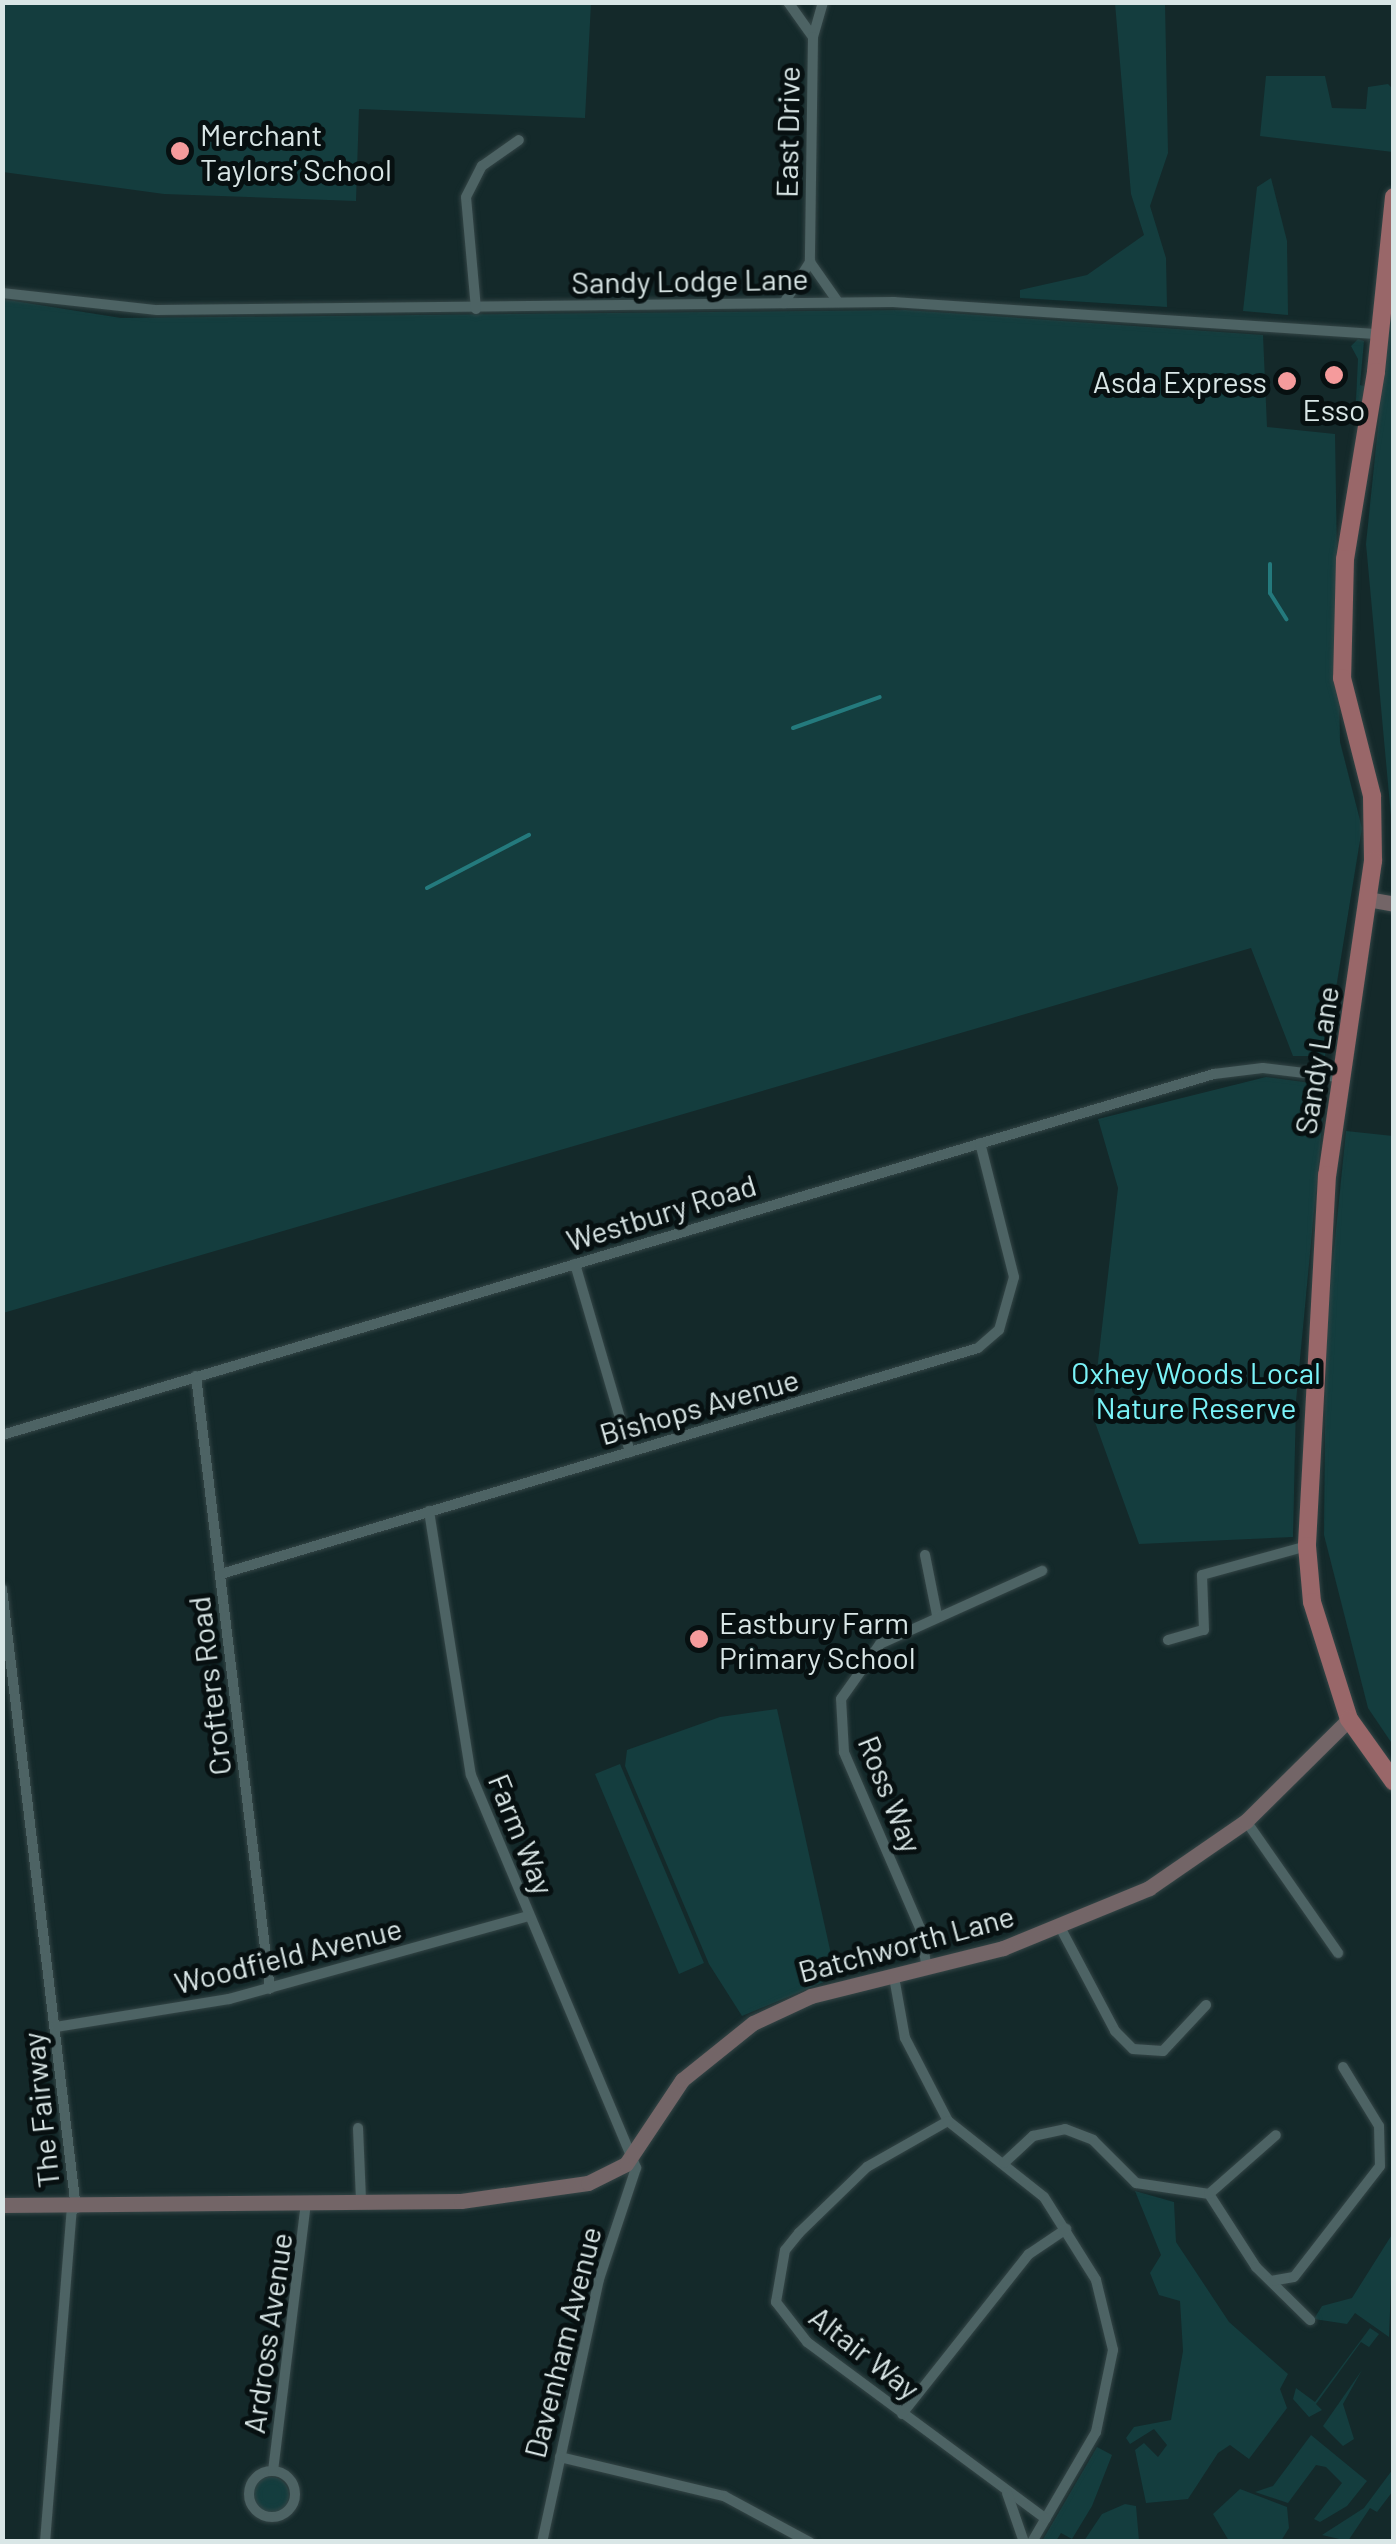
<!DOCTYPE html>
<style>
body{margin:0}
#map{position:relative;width:1396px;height:2544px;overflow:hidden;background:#14292a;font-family:Barlow,sans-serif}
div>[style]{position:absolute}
.green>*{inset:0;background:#143d3e}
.round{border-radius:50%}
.stream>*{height:4px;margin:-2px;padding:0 2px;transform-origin:2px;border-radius:2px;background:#247a7d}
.roads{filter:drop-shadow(0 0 2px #344546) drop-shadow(0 0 2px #344546)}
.street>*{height:10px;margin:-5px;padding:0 5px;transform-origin:5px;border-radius:5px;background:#4d6364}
.street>.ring{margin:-5px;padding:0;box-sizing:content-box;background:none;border:10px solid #4d6364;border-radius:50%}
.secondary>*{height:15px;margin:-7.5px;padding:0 7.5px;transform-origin:7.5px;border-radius:7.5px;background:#736567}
.primary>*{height:18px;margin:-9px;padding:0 9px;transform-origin:9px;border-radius:9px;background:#996769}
.dots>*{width:28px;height:28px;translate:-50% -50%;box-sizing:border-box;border:5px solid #071011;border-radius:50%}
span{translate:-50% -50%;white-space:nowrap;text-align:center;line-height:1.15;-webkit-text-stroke:10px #071011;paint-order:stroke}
.street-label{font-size:30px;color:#d9e6e6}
.poi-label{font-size:30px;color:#d9e6e6}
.left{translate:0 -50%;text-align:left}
.right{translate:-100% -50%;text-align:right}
.park-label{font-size:30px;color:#7af3f8}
.frame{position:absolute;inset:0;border:5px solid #d9e6e6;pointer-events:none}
</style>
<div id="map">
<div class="green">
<div style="clip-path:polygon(2px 3px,591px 3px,585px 118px,359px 109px,356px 201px,164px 194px,3px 172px)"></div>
<div style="clip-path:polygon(1115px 3px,1165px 3px,1168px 153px,1150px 206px,1166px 258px,1167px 307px,1020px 298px,1020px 290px,1087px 275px,1144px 235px,1131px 194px)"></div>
<div style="clip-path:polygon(1266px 76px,1325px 76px,1332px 108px,1366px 109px,1368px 87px,1388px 84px,1393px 89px,1393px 152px,1260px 136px)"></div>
<div style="clip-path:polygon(1271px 178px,1287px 241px,1288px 315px,1243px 311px,1257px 187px)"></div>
<div style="clip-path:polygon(1393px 281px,1393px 838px,1366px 544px)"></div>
<div style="clip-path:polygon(2px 299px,121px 318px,906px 310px,1263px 335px,1267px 427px,1335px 434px,1340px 742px,1362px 828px,1325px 1056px,1293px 1056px,1251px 948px,3px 1313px)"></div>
<div style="clip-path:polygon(1358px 339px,1364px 341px,1360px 385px,1368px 387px,1356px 418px,1349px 407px,1356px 401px,1358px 359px,1351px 346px)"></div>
<div style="clip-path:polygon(1266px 1077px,1326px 1085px,1296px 1401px,1293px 1537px,1139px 1544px,1092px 1414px,1118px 1188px,1098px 1119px)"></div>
<div style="clip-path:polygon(1346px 1131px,1393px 1136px,1393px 1745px,1368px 1708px,1324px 1535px,1326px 1329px)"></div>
<div style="clip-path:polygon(777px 1709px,836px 1977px,742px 2016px,709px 1964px,625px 1766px,627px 1750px,720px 1717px)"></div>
<div style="clip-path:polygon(620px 1764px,704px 1963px,679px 1974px,595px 1774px)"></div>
<div style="clip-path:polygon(1135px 2191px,1174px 2202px,1176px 2242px,1229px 2322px,1288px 2374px,1280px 2389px,1287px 2408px,1249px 2459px,1230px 2445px,1218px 2453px,1188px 2499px,1146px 2503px,1135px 2450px,1144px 2443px,1158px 2457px,1167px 2445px,1154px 2429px,1130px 2444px,1126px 2438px,1134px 2427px,1171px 2420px,1183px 2351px,1180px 2301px,1159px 2295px,1150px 2273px,1161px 2255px)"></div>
<div style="clip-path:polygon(1393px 2233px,1389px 2337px,1355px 2313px,1347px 2324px,1314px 2319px,1322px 2306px,1352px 2298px)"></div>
<div style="clip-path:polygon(1370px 2328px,1379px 2334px,1369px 2347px,1361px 2342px,1316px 2404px,1322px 2410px,1309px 2417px,1293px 2399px,1296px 2388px,1315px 2402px)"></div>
<div style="clip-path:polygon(1362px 2370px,1343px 2404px,1354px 2439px,1343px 2446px,1323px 2426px)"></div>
<div style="clip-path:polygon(1311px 2435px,1367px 2481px,1347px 2506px,1320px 2522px,1314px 2519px,1342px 2483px,1326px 2467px,1316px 2465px,1288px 2503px,1255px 2492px,1273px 2486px)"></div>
<div style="clip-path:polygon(1097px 2447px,1112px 2455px,1092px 2506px,1072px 2539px,1061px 2533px,1056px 2541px,1042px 2541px)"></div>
<div style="clip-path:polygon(1393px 2469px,1393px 2491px,1377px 2512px,1370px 2508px,1348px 2541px,1322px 2535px,1364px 2508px)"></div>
<div class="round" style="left:253px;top:2477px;width:36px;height:36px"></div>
<div style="clip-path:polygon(1240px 2489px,1287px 2507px,1289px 2528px,1281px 2541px,1229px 2541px,1213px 2514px)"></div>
<div style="clip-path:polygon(1125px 2504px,1136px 2506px,1139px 2541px,1084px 2541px,1102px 2514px)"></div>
</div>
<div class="stream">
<div style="left:1270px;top:564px;width:29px;rotate:90deg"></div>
<div style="left:1270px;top:593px;width:31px;rotate:58deg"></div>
<div style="left:793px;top:728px;width:92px;rotate:-19.6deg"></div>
<div style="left:427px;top:888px;width:115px;rotate:-27.5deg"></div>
</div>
<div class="roads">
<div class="street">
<div style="left:788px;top:2px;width:43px;rotate:54.5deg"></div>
<div style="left:823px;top:2px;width:36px;rotate:106deg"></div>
<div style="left:813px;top:37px;width:225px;rotate:90.8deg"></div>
<div style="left:810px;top:262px;width:49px;rotate:55deg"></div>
<div style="left:2px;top:293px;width:156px;rotate:6.3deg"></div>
<div style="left:157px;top:310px;width:737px;rotate:-0.62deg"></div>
<div style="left:894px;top:302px;width:485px;rotate:3.8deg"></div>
<div style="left:784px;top:303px;width:49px;rotate:-57.6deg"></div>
<div style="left:476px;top:309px;width:112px;rotate:-95.1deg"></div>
<div style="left:466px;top:197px;width:35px;rotate:-63deg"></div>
<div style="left:482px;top:166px;width:45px;rotate:-35.1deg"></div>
<div style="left:575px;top:1264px;width:196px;rotate:73.7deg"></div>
<div style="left:196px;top:1376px;width:617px;rotate:83.12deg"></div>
<div style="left:2px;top:1435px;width:1265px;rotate:-16.59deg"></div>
<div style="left:1214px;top:1074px;width:49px;rotate:-7deg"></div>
<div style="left:1263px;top:1068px;width:75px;rotate:6.9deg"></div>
<div style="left:429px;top:1511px;width:267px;rotate:81deg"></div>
<div style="left:471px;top:1775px;width:426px;rotate:67.2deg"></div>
<div style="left:636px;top:2168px;width:117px;rotate:108.4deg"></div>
<div style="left:599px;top:2279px;width:269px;rotate:102.2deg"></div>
<div style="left:925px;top:1555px;width:61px;rotate:78.7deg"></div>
<div style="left:221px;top:1574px;width:790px;rotate:-16.62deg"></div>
<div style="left:978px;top:1348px;width:28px;rotate:-41deg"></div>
<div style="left:999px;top:1330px;width:55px;rotate:-74.2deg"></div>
<div style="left:1014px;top:1277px;width:138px;rotate:-104.2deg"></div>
<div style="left:2px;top:1589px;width:624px;rotate:83.19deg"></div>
<div style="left:1168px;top:1640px;width:37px;rotate:-16deg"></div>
<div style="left:1204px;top:1630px;width:55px;rotate:-92.1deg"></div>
<div style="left:1202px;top:1575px;width:109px;rotate:-15.4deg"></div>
<div style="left:1246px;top:1821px;width:161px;rotate:55.1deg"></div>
<div style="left:1060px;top:1927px;width:118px;rotate:62.1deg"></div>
<div style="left:1115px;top:2031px;width:25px;rotate:45deg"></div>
<div style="left:1133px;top:2049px;width:30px;rotate:4deg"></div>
<div style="left:1163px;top:2051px;width:63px;rotate:-46.9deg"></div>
<div style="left:927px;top:1969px;width:42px;rotate:-99.7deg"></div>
<div style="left:920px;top:1928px;width:192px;rotate:-113.4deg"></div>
<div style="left:844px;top:1752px;width:53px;rotate:-93.2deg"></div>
<div style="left:841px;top:1699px;width:67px;rotate:-54.7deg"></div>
<div style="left:880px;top:1644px;width:178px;rotate:-24.3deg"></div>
<div style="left:894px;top:1977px;width:62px;rotate:79.8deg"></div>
<div style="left:905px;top:2038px;width:93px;rotate:62.6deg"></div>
<div style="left:948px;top:2121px;width:122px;rotate:38.4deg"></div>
<div style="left:1044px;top:2197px;width:98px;rotate:57.9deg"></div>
<div style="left:1096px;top:2280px;width:72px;rotate:76.3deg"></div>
<div style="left:1113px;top:2350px;width:84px;rotate:101.7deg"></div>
<div style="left:1096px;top:2432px;width:127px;rotate:120.2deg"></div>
<div style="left:56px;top:2027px;width:175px;rotate:-9.2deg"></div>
<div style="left:229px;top:1999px;width:310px;rotate:-15.5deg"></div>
<div style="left:948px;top:2121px;width:93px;rotate:150.4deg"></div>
<div style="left:867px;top:2167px;width:95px;rotate:135.9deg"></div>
<div style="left:799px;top:2233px;width:22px;rotate:129deg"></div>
<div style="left:785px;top:2250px;width:53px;rotate:99.8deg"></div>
<div style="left:776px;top:2302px;width:51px;rotate:52.2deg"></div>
<div style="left:807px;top:2342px;width:297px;rotate:36.5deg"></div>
<div style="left:358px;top:2128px;width:72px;rotate:87.6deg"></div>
<div style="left:1004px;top:2163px;width:40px;rotate:-43deg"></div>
<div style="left:1033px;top:2136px;width:33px;rotate:-12deg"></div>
<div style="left:1065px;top:2129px;width:30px;rotate:21deg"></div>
<div style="left:1093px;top:2140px;width:61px;rotate:45deg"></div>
<div style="left:1136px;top:2183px;width:74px;rotate:8.6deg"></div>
<div style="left:1209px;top:2194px;width:87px;rotate:57.2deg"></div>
<div style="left:1256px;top:2267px;width:76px;rotate:44.5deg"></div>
<div style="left:1209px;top:2194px;width:89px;rotate:-41.4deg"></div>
<div style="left:1271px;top:2281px;width:23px;rotate:-10deg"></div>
<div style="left:1294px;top:2277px;width:140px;rotate:-52.2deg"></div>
<div style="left:1380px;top:2166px;width:40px;rotate:-91.4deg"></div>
<div style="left:1379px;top:2126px;width:69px;rotate:-121.4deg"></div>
<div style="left:902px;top:2414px;width:204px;rotate:-51.6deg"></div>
<div style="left:1029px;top:2254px;width:45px;rotate:-34deg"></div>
<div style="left:560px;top:2457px;width:169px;rotate:13.4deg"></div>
<div style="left:724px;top:2496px;width:97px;rotate:28.4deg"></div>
<div class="ring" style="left:249px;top:2471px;width:36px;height:36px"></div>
<div style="left:273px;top:2471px;width:271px;rotate:-83deg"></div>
<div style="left:1007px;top:2493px;width:52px;rotate:70.9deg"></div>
<div style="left:45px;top:2542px;width:334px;rotate:-85.4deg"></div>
</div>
<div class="secondary">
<div style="left:1367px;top:899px;width:27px;rotate:10deg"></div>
<div style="left:2px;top:2205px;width:459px;rotate:-0.5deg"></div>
<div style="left:461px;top:2201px;width:128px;rotate:-8.1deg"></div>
<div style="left:588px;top:2183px;width:42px;rotate:-26.6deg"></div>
<div style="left:626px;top:2164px;width:101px;rotate:-56.3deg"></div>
<div style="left:682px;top:2080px;width:91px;rotate:-38.8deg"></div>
<div style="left:753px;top:2023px;width:64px;rotate:-25deg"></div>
<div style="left:811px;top:1996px;width:198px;rotate:-14deg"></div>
<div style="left:1003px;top:1948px;width:158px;rotate:-22.3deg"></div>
<div style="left:1149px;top:1888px;width:118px;rotate:-34.6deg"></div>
<div style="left:1246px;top:1821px;width:145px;rotate:-44.7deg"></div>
</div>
<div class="primary">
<div style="left:1394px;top:197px;width:176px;rotate:95.9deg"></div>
<div style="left:1376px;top:372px;width:190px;rotate:99.4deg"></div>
<div style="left:1345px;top:559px;width:119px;rotate:91.4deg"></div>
<div style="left:1342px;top:678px;width:122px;rotate:75.7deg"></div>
<div style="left:1372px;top:796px;width:65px;rotate:89.1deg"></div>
<div style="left:1373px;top:861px;width:317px;rotate:98.3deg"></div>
<div style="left:1327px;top:1175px;width:372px;rotate:93.1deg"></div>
<div style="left:1307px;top:1546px;width:56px;rotate:84.9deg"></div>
<div style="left:1312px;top:1602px;width:123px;rotate:72.5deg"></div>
<div style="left:1349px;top:1719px;width:77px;rotate:54.5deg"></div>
</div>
</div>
<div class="dots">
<div style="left:180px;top:151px;background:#f59b9c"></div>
<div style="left:1334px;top:375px;background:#f59b9c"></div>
<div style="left:1287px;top:381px;background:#f59b9c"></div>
<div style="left:699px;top:1639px;background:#f59b9c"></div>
</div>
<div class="street-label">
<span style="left:787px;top:132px;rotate:-89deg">East Drive</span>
<span style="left:690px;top:280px;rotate:-1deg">Sandy Lodge Lane</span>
<span style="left:1316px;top:1060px;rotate:-81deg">Sandy Lane</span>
<span style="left:661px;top:1212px;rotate:-17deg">Westbury Road</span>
<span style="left:699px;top:1406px;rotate:-16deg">Bishops Avenue</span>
<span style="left:209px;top:1686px;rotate:-97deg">Crofters Road</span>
<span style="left:891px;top:1794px;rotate:68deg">Ross Way</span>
<span style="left:522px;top:1834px;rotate:68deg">Farm Way</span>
<span style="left:906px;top:1943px;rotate:-15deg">Batchworth Lane</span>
<span style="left:288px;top:1955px;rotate:-14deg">Woodfield Avenue</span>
<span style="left:40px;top:2110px;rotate:-96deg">The Fairway</span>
<span style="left:267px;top:2333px;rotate:-82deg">Ardross Avenue</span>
<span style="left:562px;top:2342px;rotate:-76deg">Davenham Avenue</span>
<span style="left:865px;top:2352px;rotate:38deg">Altair Way</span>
</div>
<div class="poi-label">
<span class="left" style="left:200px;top:151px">Merchant<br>Taylors' School</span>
<span class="right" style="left:1267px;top:381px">Asda Express</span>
<span style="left:1334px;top:409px">Esso</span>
<span class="left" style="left:719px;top:1639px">Eastbury Farm<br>Primary School</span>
</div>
<div class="park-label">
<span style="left:1196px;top:1389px">Oxhey Woods Local<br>Nature Reserve</span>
</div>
<div class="frame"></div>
</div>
